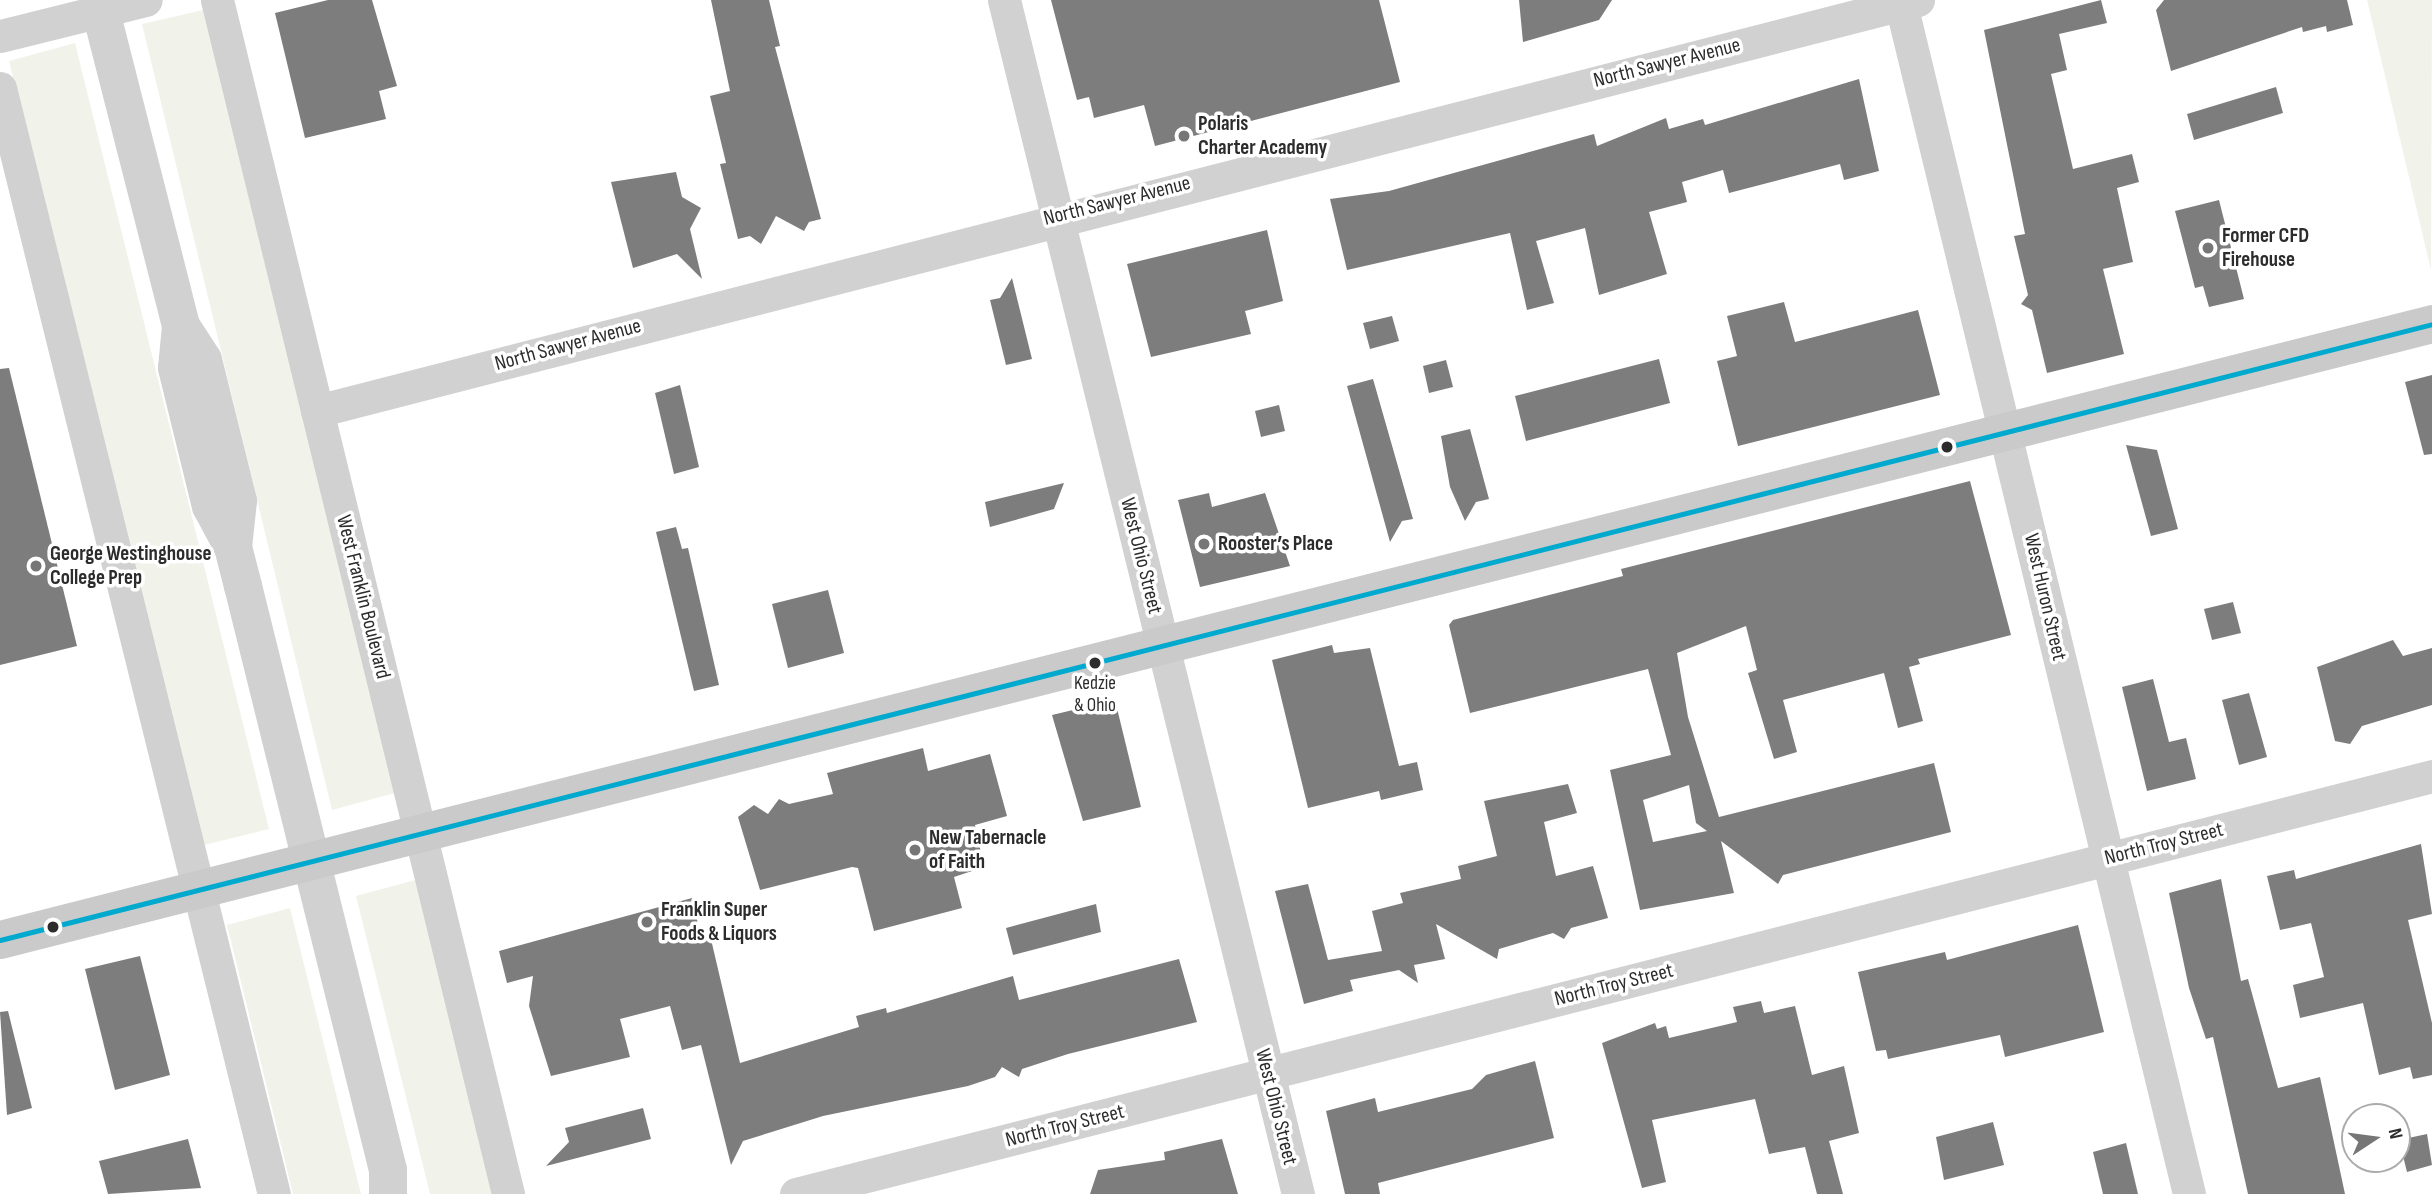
<!DOCTYPE html>
<meta charset="utf-8">
<style>
body{margin:0}
#map{position:relative;width:2432px;height:1194px;overflow:hidden;background:#fff;font-family:"Sofia Sans Condensed",sans-serif}
div>[style]{position:absolute}
.green>*{inset:0;background:#f1f3ea}
.building>*{inset:0;background:#7d7d7d}
.minor>*{height:33px;margin:-16.5px;padding:0 16.5px;transform-origin:16.5px;border-radius:16.5px;background:#d1d1d1}
.tertiary>*{height:38px;margin:-19px;padding:0 19px;transform-origin:19px;border-radius:19px;background:#d1d1d1}
.secondary>*{height:38px;margin:-19px;padding:0 19px;transform-origin:19px;border-radius:19px;background:#cacaca}
.bus-1>*{height:5px;margin:-2.5px;padding:0 2.5px;transform-origin:2.5px;border-radius:2.5px;background:#00a9ce}
.dots>*{width:19px;height:19px;translate:-50% -50%;box-sizing:border-box;border:4px solid #fff;border-radius:50%}
span{translate:-50% -50%;white-space:nowrap;text-align:center;line-height:1.15;-webkit-text-stroke:7px #fff;paint-order:stroke}
.bus-label{font-size:19px;color:#2c2c2c}
.street-label{font-size:21px;color:#2c2c2c}
.poi-label{font-size:21px;color:#2c2c2c;font-weight:700}
.left{translate:0 -50%;text-align:left}
.north{position:absolute;left:2341px;top:1103px;width:70px;height:70px;box-sizing:border-box;background:#fff;border:2px solid #ababab;border-radius:50%;rotate:77deg;font-size:19px;font-weight:700;line-height:28px;text-align:center;color:#2c2c2c}
.north::after{content:'';display:block;margin:auto;width:24px;height:32px;background:#767676;clip-path:polygon(50% 0,100% 100%,50% 72%,0 100%)}
</style>
<div id="map">
<div class="green">
<div style="clip-path:polygon(2367px 0,2432px 0,2431px 270px)"></div>
<div style="clip-path:polygon(203px 10px,395px 793px,332px 810px,142px 24px)"></div>
<div style="clip-path:polygon(75px 43px,269px 829px,204px 845px,9px 61px)"></div>
<div style="clip-path:polygon(419px 879px,496px 1194px,430px 1194px,356px 896px)"></div>
<div style="clip-path:polygon(290px 908px,361px 1194px,293px 1194px,227px 925px)"></div>
</div>
<div class="building">
<div style="clip-path:polygon(328px 0,372px 0,397px 86px,379px 91px,386px 119px,305px 138px,275px 13px)"></div>
<div style="clip-path:polygon(711px 0,769px 0,780px 46px,775px 47px,821px 219px,809px 222px,804px 231px,776px 216px,761px 244px,750px 236px,738px 239px,720px 164px,726px 163px,710px 96px,730px 91px)"></div>
<div style="clip-path:polygon(1051px 0,1379px 0,1400px 82px,1155px 146px,1144px 105px,1094px 118px,1089px 97px,1077px 100px)"></div>
<div style="clip-path:polygon(1519px 0,1612px 0,1599px 20px,1523px 42px)"></div>
<div style="clip-path:polygon(2101px 0,2107px 23px,2059px 34px,2067px 70px,2051px 74px,2073px 169px,2132px 154px,2139px 182px,2117px 188px,2133px 262px,2103px 269px,2124px 354px,2047px 373px,2032px 310px,2021px 304px,2028px 295px,2014px 236px,2025px 234px,1984px 30px)"></div>
<div style="clip-path:polygon(2164px 0,2347px 0,2353px 25px,2327px 32px,2326px 26px,2303px 32px,2302px 27px,2171px 71px,2156px 10px)"></div>
<div style="clip-path:polygon(1859px 79px,1879px 171px,1844px 180px,1840px 164px,1729px 193px,1723px 170px,1682px 182px,1687px 202px,1649px 212px,1667px 274px,1599px 295px,1585px 228px,1536px 241px,1554px 303px,1527px 310px,1510px 233px,1347px 270px,1330px 199px,1389px 191px,1594px 134px,1597px 146px,1666px 118px,1669px 129px,1703px 119px,1705px 125px)"></div>
<div style="clip-path:polygon(2276px 87px,2283px 113px,2194px 140px,2187px 114px)"></div>
<div style="clip-path:polygon(676px 172px,682px 197px,701px 208px,690px 229px,702px 279px,677px 254px,633px 268px,611px 182px)"></div>
<div style="clip-path:polygon(2219px 200px,2244px 299px,2209px 307px,2203px 286px,2195px 288px,2175px 211px)"></div>
<div style="clip-path:polygon(1267px 230px,1283px 301px,1245px 311px,1251px 334px,1151px 357px,1127px 264px)"></div>
<div style="clip-path:polygon(1012px 278px,1032px 359px,1006px 365px,990px 300px,1000px 298px)"></div>
<div style="clip-path:polygon(1784px 302px,1795px 342px,1918px 310px,1940px 395px,1738px 446px,1717px 361px,1737px 356px,1727px 316px)"></div>
<div style="clip-path:polygon(1392px 316px,1399px 341px,1370px 349px,1363px 323px)"></div>
<div style="clip-path:polygon(1659px 359px,1670px 403px,1526px 441px,1515px 396px)"></div>
<div style="clip-path:polygon(1446px 360px,1453px 387px,1429px 393px,1423px 366px)"></div>
<div style="clip-path:polygon(9px 368px,77px 646px,0 665px,0 369px)"></div>
<div style="clip-path:polygon(2432px 375px,2432px 454px,2424px 455px,2405px 382px)"></div>
<div style="clip-path:polygon(1373px 379px,1413px 519px,1402px 521px,1390px 542px,1347px 386px)"></div>
<div style="clip-path:polygon(680px 385px,699px 467px,674px 474px,655px 393px)"></div>
<div style="clip-path:polygon(1279px 405px,1285px 431px,1261px 437px,1255px 411px)"></div>
<div style="clip-path:polygon(1470px 429px,1489px 499px,1476px 502px,1465px 521px,1450px 487px,1441px 436px)"></div>
<div style="clip-path:polygon(2126px 445px,2157px 450px,2178px 529px,2151px 536px)"></div>
<div style="clip-path:polygon(evenodd,1970px 481px,2011px 635px,1918px 659px,1920px 664px,1909px 667px,1923px 721px,1898px 728px,1884px 673px,1783px 700px,1797px 752px,1774px 759px,1748px 673px,1757px 670px,1746px 626px,1677px 653px,1688px 717px,1719px 817px,1934px 763px,1951px 832px,1783px 875px,1778px 884px,1721px 841px,1734px 893px,1640px 910px,1610px 770px,1671px 755px,1648px 669px,1470px 713px,1449px 625px,1453px 620px,1623px 576px,1621px 569px,1970px 481px,1689px 785px,1696px 823px,1707px 831px,1653px 842px,1643px 800px,1689px 785px)"></div>
<div style="clip-path:polygon(1064px 483px,1054px 509px,990px 527px,985px 502px)"></div>
<div style="clip-path:polygon(1209px 493px,1212px 507px,1265px 493px,1290px 566px,1200px 587px,1178px 500px)"></div>
<div style="clip-path:polygon(676px 527px,682px 549px,688px 548px,719px 685px,694px 691px,656px 532px)"></div>
<div style="clip-path:polygon(828px 590px,844px 653px,788px 668px,772px 604px)"></div>
<div style="clip-path:polygon(2233px 602px,2241px 633px,2212px 640px,2204px 609px)"></div>
<div style="clip-path:polygon(2393px 640px,2403px 656px,2432px 648px,2432px 705px,2362px 726px,2350px 744px,2335px 741px,2317px 667px)"></div>
<div style="clip-path:polygon(1332px 645px,1334px 653px,1370px 648px,1399px 766px,1417px 762px,1423px 790px,1381px 800px,1379px 791px,1308px 808px,1272px 660px)"></div>
<div style="clip-path:polygon(2153px 679px,2169px 742px,2186px 738px,2196px 779px,2147px 791px,2122px 687px)"></div>
<div style="clip-path:polygon(2249px 693px,2267px 757px,2239px 765px,2222px 700px)"></div>
<div style="clip-path:polygon(1115px 700px,1141px 807px,1083px 821px,1052px 715px)"></div>
<div style="clip-path:polygon(923px 748px,928px 771px,990px 754px,1007px 816px,975px 825px,984px 867px,954px 877px,962px 908px,874px 931px,858px 868px,852px 867px,760px 890px,738px 817px,754px 805px,768px 814px,779px 799px,789px 804px,833px 794px,827px 773px)"></div>
<div style="clip-path:polygon(1568px 784px,1577px 813px,1544px 822px,1556px 876px,1593px 866px,1608px 918px,1571px 928px,1564px 939px,1553px 933px,1499px 949px,1497px 959px,1436px 924px,1445px 959px,1414px 965px,1418px 983px,1399px 970px,1350px 980px,1353px 991px,1304px 1004px,1275px 891px,1308px 884px,1328px 960px,1382px 951px,1372px 911px,1403px 903px,1400px 893px,1461px 879px,1458px 866px,1497px 856px,1484px 801px)"></div>
<div style="clip-path:polygon(2421px 844px,2432px 914px,2408px 920px,2432px 1023px,2432px 1075px,2413px 1079px,2410px 1067px,2379px 1075px,2363px 1003px,2300px 1018px,2293px 985px,2324px 977px,2311px 923px,2280px 930px,2267px 876px,2294px 870px,2296px 879px)"></div>
<div style="clip-path:polygon(2221px 879px,2241px 981px,2248px 979px,2278px 1088px,2320px 1077px,2345px 1194px,2248px 1194px,2213px 1037px,2206px 1039px,2189px 988px,2169px 893px)"></div>
<div style="clip-path:polygon(692px 898px,701px 937px,710px 935px,740px 1063px,859px 1027px,856px 1016px,886px 1008px,887px 1013px,1013px 976px,1019px 1000px,1179px 959px,1197px 1022px,1068px 1054px,1022px 1069px,1019px 1077px,1002px 1067px,995px 1077px,968px 1086px,823px 1116px,743px 1141px,731px 1165px,701px 1045px,682px 1050px,670px 1006px,620px 1019px,630px 1057px,551px 1076px,529px 1006px,533px 976px,507px 983px,499px 951px)"></div>
<div style="clip-path:polygon(1096px 904px,1101px 932px,1013px 955px,1006px 928px)"></div>
<div style="clip-path:polygon(2078px 925px,2104px 1032px,2005px 1057px,2000px 1035px,1888px 1059px,1886px 1050px,1876px 1051px,1858px 972px,1945px 952px,1947px 960px)"></div>
<div style="clip-path:polygon(140px 956px,170px 1075px,115px 1090px,85px 969px)"></div>
<div style="clip-path:polygon(1761px 1001px,1764px 1013px,1795px 1006px,1812px 1075px,1844px 1066px,1859px 1133px,1829px 1141px,1843px 1194px,1817px 1194px,1805px 1147px,1769px 1154px,1755px 1099px,1652px 1120px,1666px 1182px,1642px 1188px,1602px 1043px,1655px 1023px,1657px 1029px,1666px 1026px,1669px 1038px,1737px 1022px,1733px 1007px)"></div>
<div style="clip-path:polygon(8px 1011px,32px 1108px,7px 1115px,0 1012px)"></div>
<div style="clip-path:polygon(1535px 1061px,1554px 1138px,1378px 1183px,1380px 1194px,1345px 1194px,1326px 1111px,1375px 1098px,1378px 1112px,1472px 1089px,1486px 1075px)"></div>
<div style="clip-path:polygon(643px 1108px,651px 1139px,546px 1166px,569px 1142px,565px 1128px)"></div>
<div style="clip-path:polygon(1993px 1122px,2004px 1165px,1944px 1180px,1936px 1137px)"></div>
<div style="clip-path:polygon(2427px 1134px,2432px 1165px,2407px 1172px,2399px 1140px)"></div>
<div style="clip-path:polygon(188px 1139px,201px 1188px,108px 1194px,99px 1161px)"></div>
<div style="clip-path:polygon(1222px 1139px,1238px 1194px,1090px 1194px,1098px 1170px,1165px 1160px,1164px 1152px)"></div>
<div style="clip-path:polygon(2126px 1143px,2138px 1194px,2103px 1194px,2093px 1152px)"></div>
</div>
<div class="minor">
<div style="left:217px;top:0;width:1229px;rotate:76.3deg"></div>
<div style="left:1004px;top:0;width:1230px;rotate:76.17deg"></div>
<div style="left:1900px;top:0;width:1228px;rotate:76.39deg"></div>
<div style="left:0;top:36px;width:150px;rotate:-13.9deg"></div>
<div style="left:0;top:88px;width:1139px;rotate:76.09deg"></div>
<div style="left:317px;top:411px;width:1653px;rotate:-14.4deg"></div>
<div style="left:796px;top:1194px;width:1689px;rotate:-14.33deg"></div>
</div>
<div class="tertiary">
<div style="left:98px;top:0;width:336px;rotate:75.7deg"></div>
<div style="left:181px;top:326px;width:40px;rotate:57.1deg"></div>
<div style="left:203px;top:360px;width:145px;rotate:76.1deg"></div>
<div style="left:238px;top:501px;width:46px;rotate:96.2deg"></div>
<div style="left:181px;top:326px;width:42px;rotate:95.4deg"></div>
<div style="left:177px;top:368px;width:142px;rotate:76.2deg"></div>
<div style="left:211px;top:506px;width:47px;rotate:61.8deg"></div>
<div style="left:233px;top:547px;width:40px;rotate:75.6deg"></div>
<div style="left:243px;top:586px;width:602px;rotate:76.06deg"></div>
<div style="left:388px;top:1170px;width:24px;rotate:90deg"></div>
</div>
<div class="secondary">
<div style="left:0;top:940px;width:2509px;rotate:-14.21deg"></div>
</div>
<div class="bus-1">
<div style="left:0;top:940px;width:2509px;rotate:-14.21deg"></div>
</div>
<div class="dots">
<div style="left:1184px;top:136px;background:#767676"></div>
<div style="left:2208px;top:248px;background:#767676"></div>
<div style="left:1947px;top:447px;background:#2c2c2c"></div>
<div style="left:1204px;top:544px;background:#767676"></div>
<div style="left:36px;top:566px;background:#767676"></div>
<div style="left:1095px;top:663px;background:#2c2c2c"></div>
<div style="left:915px;top:850px;background:#767676"></div>
<div style="left:647px;top:922px;background:#767676"></div>
<div style="left:53px;top:927px;background:#2c2c2c"></div>
</div>
<div class="bus-label">
<span style="left:1095px;top:695px">Kedzie<br>&amp; Ohio</span>
</div>
<div class="street-label">
<span style="left:1667px;top:63px;rotate:-14deg">North Sawyer Avenue</span>
<span style="left:1117px;top:201px;rotate:-14deg">North Sawyer Avenue</span>
<span style="left:568px;top:345px;rotate:-15deg">North Sawyer Avenue</span>
<span style="left:1141px;top:556px;rotate:76deg">West Ohio Street</span>
<span style="left:363px;top:597px;rotate:76deg">West Franklin Boulevard</span>
<span style="left:2045px;top:597px;rotate:77deg">West Huron Street</span>
<span style="left:2164px;top:844px;rotate:-14deg">North Troy Street</span>
<span style="left:1614px;top:985px;rotate:-14deg">North Troy Street</span>
<span style="left:1276px;top:1107px;rotate:76deg">West Ohio Street</span>
<span style="left:1065px;top:1126px;rotate:-14deg">North Troy Street</span>
</div>
<div class="poi-label">
<span class="left" style="left:1198px;top:136px">Polaris<br>Charter Academy</span>
<span class="left" style="left:2222px;top:248px">Former CFD<br>Firehouse</span>
<span class="left" style="left:1218px;top:544px">Rooster’s Place</span>
<span class="left" style="left:50px;top:566px">George Westinghouse<br>College Prep</span>
<span class="left" style="left:929px;top:850px">New Tabernacle<br>of Faith</span>
<span class="left" style="left:661px;top:922px">Franklin Super<br>Foods &amp; Liquors</span>
</div>
<div class="north">N</div>
</div>
